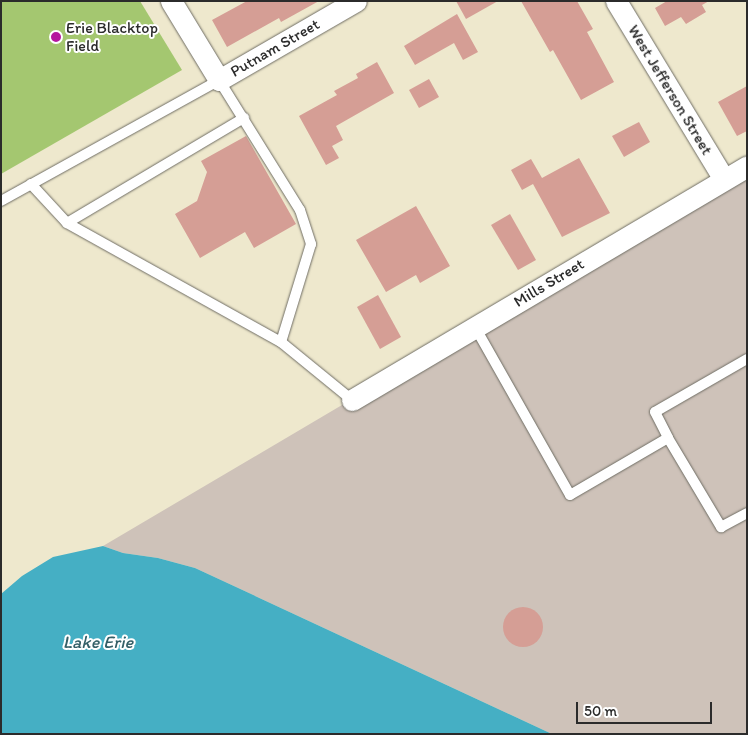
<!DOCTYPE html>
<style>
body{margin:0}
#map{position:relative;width:748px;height:735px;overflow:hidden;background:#eee8cd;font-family:Itim,sans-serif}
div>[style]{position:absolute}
.industrial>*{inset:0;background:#cec2b9}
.green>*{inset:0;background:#a4c770}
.water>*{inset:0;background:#45afc4}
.building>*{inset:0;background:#d59e95}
.round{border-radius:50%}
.roads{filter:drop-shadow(0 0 1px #6f6d64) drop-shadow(0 0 1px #6f6d64)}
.service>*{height:10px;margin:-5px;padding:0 5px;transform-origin:5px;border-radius:5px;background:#fff}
.minor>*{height:21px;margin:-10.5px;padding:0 10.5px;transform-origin:10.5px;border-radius:10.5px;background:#fff}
.dots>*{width:14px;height:14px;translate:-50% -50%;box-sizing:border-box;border:2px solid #fff;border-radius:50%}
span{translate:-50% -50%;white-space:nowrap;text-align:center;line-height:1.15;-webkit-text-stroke:4px #fff;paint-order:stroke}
.poi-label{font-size:16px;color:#2b2b2b}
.left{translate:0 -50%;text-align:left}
.street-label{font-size:16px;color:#2b2b2b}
.water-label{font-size:18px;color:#356068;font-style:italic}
.frame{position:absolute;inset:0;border:2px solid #2b2b2b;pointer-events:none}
.scale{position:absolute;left:576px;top:702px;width:136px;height:22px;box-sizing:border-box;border:2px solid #2b2b2b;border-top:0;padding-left:6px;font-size:15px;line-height:18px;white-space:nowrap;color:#2b2b2b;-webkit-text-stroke:4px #fff;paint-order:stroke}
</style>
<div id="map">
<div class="industrial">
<div style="clip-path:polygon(747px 166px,747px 734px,552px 734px,195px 568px,158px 558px,123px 553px,103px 546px)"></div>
</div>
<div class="green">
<div style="clip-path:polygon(1px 1px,140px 1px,182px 70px,1px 174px)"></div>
</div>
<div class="water">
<div style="clip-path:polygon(103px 546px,123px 553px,158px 558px,195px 568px,552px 734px,1px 734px,1px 594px,22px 576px,53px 557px)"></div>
</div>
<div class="building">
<div style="clip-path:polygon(247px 1px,319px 1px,281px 22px,279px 18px,227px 47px,212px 20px)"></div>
<div style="clip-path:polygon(456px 1px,498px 1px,466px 19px)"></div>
<div style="clip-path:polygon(521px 1px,577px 1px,593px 29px,587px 32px,614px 82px,581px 100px,553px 50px,550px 52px)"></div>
<div style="clip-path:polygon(667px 1px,709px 1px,702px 5px,706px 12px,686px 24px,681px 17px,665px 26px,655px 8px)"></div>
<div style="clip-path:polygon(457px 14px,478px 52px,463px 60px,454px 43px,415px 65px,404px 46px)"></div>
<div style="clip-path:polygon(377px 62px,394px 93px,336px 126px,343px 140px,332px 146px,339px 158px,326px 165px,299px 116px,337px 95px,334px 91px,358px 78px,356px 74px)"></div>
<div style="clip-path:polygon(429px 79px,439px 97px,419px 108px,409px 90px)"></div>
<div style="clip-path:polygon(747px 86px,747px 131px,737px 136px,718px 102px)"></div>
<div style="clip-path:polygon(639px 122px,650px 142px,624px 157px,612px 136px)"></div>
<div style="clip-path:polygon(246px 136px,296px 224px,254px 248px,245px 232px,200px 258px,175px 214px,197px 201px,207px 172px,201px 161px)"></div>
<div style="clip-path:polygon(579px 158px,610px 213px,562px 237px,533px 184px,522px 190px,511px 170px,531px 159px,542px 178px)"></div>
<div style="clip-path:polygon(416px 206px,450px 266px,420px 283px,416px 275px,386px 292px,356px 240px)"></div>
<div style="clip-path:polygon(510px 214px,536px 260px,518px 270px,491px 225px)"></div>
<div style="clip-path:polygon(378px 295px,401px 337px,380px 349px,357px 307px)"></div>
<div class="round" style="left:503px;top:607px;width:40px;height:40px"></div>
</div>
<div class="roads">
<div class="service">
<div style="left:31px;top:184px;width:53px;rotate:47.3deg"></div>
<div style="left:67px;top:223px;width:245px;rotate:29.1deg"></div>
<div style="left:281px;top:342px;width:92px;rotate:39.2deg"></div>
<div style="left:1px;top:201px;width:249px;rotate:-29deg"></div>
<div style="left:219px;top:80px;width:153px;rotate:58.1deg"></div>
<div style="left:300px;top:210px;width:36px;rotate:72deg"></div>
<div style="left:311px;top:244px;width:102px;rotate:107deg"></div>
<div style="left:67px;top:223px;width:206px;rotate:-30.7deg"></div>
<div style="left:475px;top:327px;width:193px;rotate:60.5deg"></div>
<div style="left:570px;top:495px;width:113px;rotate:-30.2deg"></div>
<div style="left:747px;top:359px;width:106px;rotate:150.1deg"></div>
<div style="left:655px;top:412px;width:29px;rotate:63deg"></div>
<div style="left:668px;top:438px;width:104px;rotate:59.2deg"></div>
<div style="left:721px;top:527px;width:30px;rotate:-28deg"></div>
</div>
<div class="minor">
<div style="left:171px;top:1px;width:92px;rotate:58.7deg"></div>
<div style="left:219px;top:80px;width:158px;rotate:-30deg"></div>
<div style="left:616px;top:1px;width:208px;rotate:58.8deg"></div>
<div style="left:352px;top:400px;width:459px;rotate:-30.6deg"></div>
</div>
</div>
<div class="dots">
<div style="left:56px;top:37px;background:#b5179e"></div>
</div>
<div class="poi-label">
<span class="left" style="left:66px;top:37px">Erie Blacktop<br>Field</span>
</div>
<div class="street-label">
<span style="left:275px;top:48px;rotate:-30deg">Putnam Street</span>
<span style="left:670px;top:90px;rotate:59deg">West Jefferson Street</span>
<span style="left:549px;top:283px;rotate:-31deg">Mills Street</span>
</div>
<div class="water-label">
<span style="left:98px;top:642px">Lake Erie</span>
</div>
<div class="frame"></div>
<div class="scale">50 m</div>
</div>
